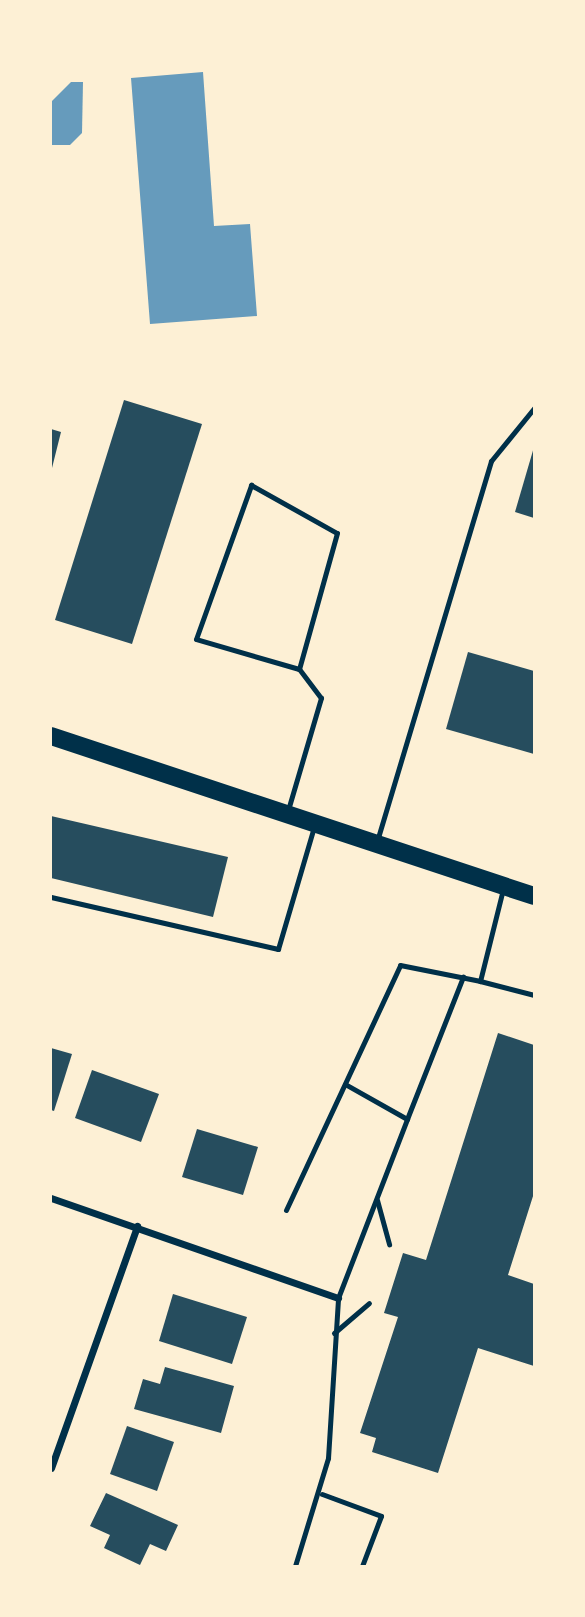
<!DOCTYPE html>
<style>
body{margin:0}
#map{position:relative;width:585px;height:1617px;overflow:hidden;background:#fdf0d5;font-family:"Archivo Narrow",sans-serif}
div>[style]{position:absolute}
.water>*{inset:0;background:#669bbc}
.building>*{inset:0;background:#264d5e}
.service>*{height:5px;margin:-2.5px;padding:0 2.5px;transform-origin:2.5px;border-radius:2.5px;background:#003049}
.minor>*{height:7px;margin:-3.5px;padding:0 3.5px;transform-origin:3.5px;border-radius:3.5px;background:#003049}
.primary>*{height:18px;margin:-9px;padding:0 9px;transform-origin:9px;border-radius:9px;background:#003049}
span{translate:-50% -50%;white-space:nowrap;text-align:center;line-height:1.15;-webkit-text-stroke:7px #fdf0d5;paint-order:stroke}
.frame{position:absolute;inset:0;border:52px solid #fdf0d5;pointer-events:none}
</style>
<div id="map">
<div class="water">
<div style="clip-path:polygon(203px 72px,214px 226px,250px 224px,257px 316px,150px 324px,131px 78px)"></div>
<div style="clip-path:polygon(71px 82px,83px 82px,82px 133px,70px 145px,51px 145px,51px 102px)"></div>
</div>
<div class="building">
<div style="clip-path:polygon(124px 400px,202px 424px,132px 644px,55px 620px)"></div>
<div style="clip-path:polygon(51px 429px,61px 432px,52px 468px,51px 468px)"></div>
<div style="clip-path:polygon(534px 447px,534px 518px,515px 512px)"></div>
<div style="clip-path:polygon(468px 652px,534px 671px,534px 754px,446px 729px)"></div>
<div style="clip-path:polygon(51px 816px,228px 857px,213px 917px,51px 878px)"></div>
<div style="clip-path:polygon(498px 1033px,534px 1045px,534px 1193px,508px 1275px,534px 1284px,534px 1366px,478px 1348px,438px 1473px,372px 1452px,376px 1438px,360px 1433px,398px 1317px,384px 1313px,403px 1253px,426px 1260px)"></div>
<div style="clip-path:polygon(51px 1048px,72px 1054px,54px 1111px,51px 1110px)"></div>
<div style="clip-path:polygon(92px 1070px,159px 1094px,141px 1142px,75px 1118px)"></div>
<div style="clip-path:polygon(197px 1129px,258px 1147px,243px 1195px,182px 1177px)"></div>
<div style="clip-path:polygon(173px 1294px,247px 1317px,232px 1364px,159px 1341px)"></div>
<div style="clip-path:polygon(165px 1367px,234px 1386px,221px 1433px,134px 1409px,143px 1379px,160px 1384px)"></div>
<div style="clip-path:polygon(127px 1426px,174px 1442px,157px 1491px,110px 1474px)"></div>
<div style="clip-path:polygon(106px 1493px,178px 1525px,166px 1551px,150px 1544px,140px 1565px,104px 1548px,110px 1535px,90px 1526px)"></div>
</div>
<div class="service">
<div style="left:288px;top:810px;width:117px;rotate:-73.6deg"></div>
<div style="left:321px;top:698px;width:36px;rotate:-127deg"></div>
<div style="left:299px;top:669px;width:107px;rotate:-163.8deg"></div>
<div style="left:196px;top:639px;width:164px;rotate:-70.3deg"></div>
<div style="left:251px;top:485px;width:98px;rotate:29.2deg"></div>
<div style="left:337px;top:533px;width:141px;rotate:105.6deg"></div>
<div style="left:377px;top:841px;width:397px;rotate:-73.3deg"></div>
<div style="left:491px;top:461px;width:68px;rotate:-50.9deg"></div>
<div style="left:503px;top:889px;width:95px;rotate:104deg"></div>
<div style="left:480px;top:981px;width:56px;rotate:14.5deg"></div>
<div style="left:51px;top:897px;width:233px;rotate:12.9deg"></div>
<div style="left:278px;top:949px;width:127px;rotate:-73.6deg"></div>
<div style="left:407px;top:1119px;width:153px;rotate:-68.5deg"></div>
<div style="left:377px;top:1200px;width:46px;rotate:74.7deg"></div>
<div style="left:286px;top:1210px;width:270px;rotate:-65deg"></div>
<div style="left:400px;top:965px;width:82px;rotate:11.3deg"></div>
<div style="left:334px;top:1333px;width:46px;rotate:-40.6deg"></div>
<div style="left:322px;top:1494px;width:63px;rotate:20.4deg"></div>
<div style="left:381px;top:1516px;width:53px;rotate:110.8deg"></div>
<div style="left:295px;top:1566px;width:113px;rotate:-73deg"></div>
<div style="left:328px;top:1458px;width:160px;rotate:-86.4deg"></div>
<div style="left:338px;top:1298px;width:192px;rotate:-68.9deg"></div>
<div style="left:407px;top:1119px;width:71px;rotate:-150.6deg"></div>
</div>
<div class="minor">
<div style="left:51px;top:1198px;width:304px;rotate:19.2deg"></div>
<div style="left:51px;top:1468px;width:257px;rotate:-70.4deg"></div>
</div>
<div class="primary">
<div style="left:51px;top:736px;width:509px;rotate:18.33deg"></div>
</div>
<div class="frame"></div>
</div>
